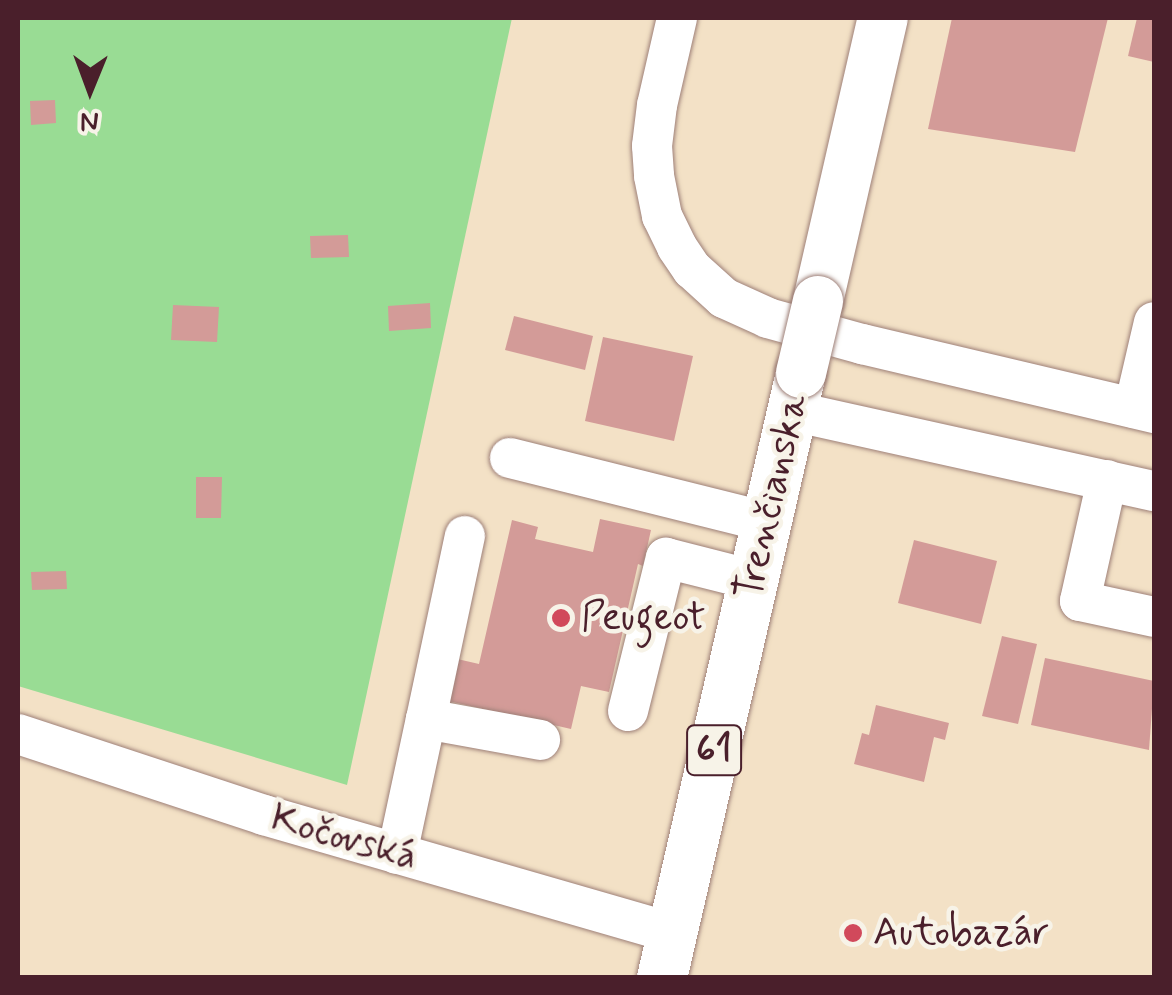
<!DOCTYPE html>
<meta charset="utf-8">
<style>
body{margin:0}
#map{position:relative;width:1172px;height:995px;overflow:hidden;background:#f3e1c6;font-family:Mynerve,sans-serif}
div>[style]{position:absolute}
.green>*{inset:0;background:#99dc94}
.building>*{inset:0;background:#d39b98}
.roads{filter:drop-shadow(0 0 2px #9e8078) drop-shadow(0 0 2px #9e8078)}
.minor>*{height:40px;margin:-20px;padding:0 20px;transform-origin:20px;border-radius:20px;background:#fff}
.major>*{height:50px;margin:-25px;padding:0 25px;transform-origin:25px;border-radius:25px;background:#fff}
.bridges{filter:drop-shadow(0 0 2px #9e8078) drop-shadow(0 0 2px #9e8078)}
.major-bridge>*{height:50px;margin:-25px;padding:0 25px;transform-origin:25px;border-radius:25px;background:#fff}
.dots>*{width:28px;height:28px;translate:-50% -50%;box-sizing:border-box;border:5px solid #f7f3e8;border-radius:50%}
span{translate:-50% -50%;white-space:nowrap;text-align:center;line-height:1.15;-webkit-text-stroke:9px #f7f3e8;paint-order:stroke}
.shield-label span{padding:2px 8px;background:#f7f3e8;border:2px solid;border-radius:8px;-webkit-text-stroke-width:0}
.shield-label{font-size:38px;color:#4a1f2b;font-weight:700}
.street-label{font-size:40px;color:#4a1f2b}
.poi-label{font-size:40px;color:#4a1f2b}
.left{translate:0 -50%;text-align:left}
.frame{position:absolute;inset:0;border:20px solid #4a1f2b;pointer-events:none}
.north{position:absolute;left:40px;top:40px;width:100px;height:100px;-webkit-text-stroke:8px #f7f3e8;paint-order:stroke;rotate:181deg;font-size:28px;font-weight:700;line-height:40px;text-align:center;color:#4a1f2b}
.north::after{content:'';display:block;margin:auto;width:35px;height:45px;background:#4a1f2b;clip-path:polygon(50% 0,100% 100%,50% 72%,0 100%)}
</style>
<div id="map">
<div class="green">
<div style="clip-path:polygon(18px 18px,512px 18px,347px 785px,18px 686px)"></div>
</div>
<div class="building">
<div style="clip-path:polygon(952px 18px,1108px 18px,1075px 152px,928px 129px)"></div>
<div style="clip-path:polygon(1137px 18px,1154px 18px,1154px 62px,1128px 56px)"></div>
<div style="clip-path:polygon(55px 100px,56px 123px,31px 125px,30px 101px)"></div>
<div style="clip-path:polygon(348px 235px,349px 257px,311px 258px,310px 236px)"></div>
<div style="clip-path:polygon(430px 303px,431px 328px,389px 331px,388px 306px)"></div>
<div style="clip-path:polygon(173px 305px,219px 307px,217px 342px,171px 340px)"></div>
<div style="clip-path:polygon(514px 316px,593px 336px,585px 370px,505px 350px)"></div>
<div style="clip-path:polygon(603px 337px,693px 356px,674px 441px,585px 421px)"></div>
<div style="clip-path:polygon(196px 477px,222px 477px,221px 518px,196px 518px)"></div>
<div style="clip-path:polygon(600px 519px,651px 530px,643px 566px,638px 564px,609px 692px,581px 686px,571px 729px,444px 700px,453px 658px,479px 664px,512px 520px,538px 527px,535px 539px,593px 552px)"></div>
<div style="clip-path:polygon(914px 540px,997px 561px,981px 624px,898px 603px)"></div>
<div style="clip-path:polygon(66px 571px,67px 589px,32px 590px,31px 572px)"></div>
<div style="clip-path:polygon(1002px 636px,1037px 644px,1018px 724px,982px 716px)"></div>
<div style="clip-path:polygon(1045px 658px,1154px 681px,1149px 750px,1031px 725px)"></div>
<div style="clip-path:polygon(876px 705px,949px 723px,945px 740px,934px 737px,924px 782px,854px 764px,862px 733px,869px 735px)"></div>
</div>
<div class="roads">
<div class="minor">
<div style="left:677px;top:18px;width:89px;rotate:102.9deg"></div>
<div style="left:657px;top:105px;width:41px;rotate:97deg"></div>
<div style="left:652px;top:146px;width:30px;rotate:86deg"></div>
<div style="left:654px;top:176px;width:41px;rotate:78.7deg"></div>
<div style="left:662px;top:216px;width:34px;rotate:64deg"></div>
<div style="left:677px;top:247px;width:27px;rotate:56deg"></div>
<div style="left:692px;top:269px;width:43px;rotate:42.2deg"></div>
<div style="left:724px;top:298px;width:48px;rotate:24.4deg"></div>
<div style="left:768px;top:318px;width:98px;rotate:15.5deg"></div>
<div style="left:862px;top:344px;width:300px;rotate:13.3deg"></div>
<div style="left:1134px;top:408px;width:88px;rotate:-76.9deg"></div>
<div style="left:792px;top:411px;width:371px;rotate:12.5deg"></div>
<div style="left:510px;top:458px;width:264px;rotate:14deg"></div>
<div style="left:1107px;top:480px;width:124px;rotate:102.6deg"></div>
<div style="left:1080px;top:601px;width:76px;rotate:12.2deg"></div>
<div style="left:628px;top:711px;width:158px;rotate:-76.1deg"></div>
<div style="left:666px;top:558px;width:90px;rotate:14.2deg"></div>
<div style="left:426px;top:719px;width:187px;rotate:-78deg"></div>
<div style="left:18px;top:734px;width:259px;rotate:18.2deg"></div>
<div style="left:264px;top:815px;width:426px;rotate:16.1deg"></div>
<div style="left:397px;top:854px;width:138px;rotate:-77.9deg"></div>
<div style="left:426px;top:719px;width:116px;rotate:10.4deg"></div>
</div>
<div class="major">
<div style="left:818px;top:301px;width:290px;rotate:-77.1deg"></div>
<div style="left:662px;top:978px;width:621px;rotate:-77.06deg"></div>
</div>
</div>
<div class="bridges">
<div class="major-bridge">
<div style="left:801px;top:373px;width:74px;rotate:-76.7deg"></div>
</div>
</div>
<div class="dots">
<div style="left:561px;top:618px;background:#d1495b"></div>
<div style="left:853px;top:933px;background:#d1495b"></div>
</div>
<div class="shield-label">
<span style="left:714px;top:750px">61</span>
</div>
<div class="street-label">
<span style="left:772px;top:497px;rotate:-77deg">Trenčianska</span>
<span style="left:344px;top:838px;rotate:16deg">Kočovská</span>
</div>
<div class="poi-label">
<span class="left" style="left:581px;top:618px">Peugeot</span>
<span class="left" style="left:873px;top:933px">Autobazár</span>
</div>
<div class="frame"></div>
<div class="north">N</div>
</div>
